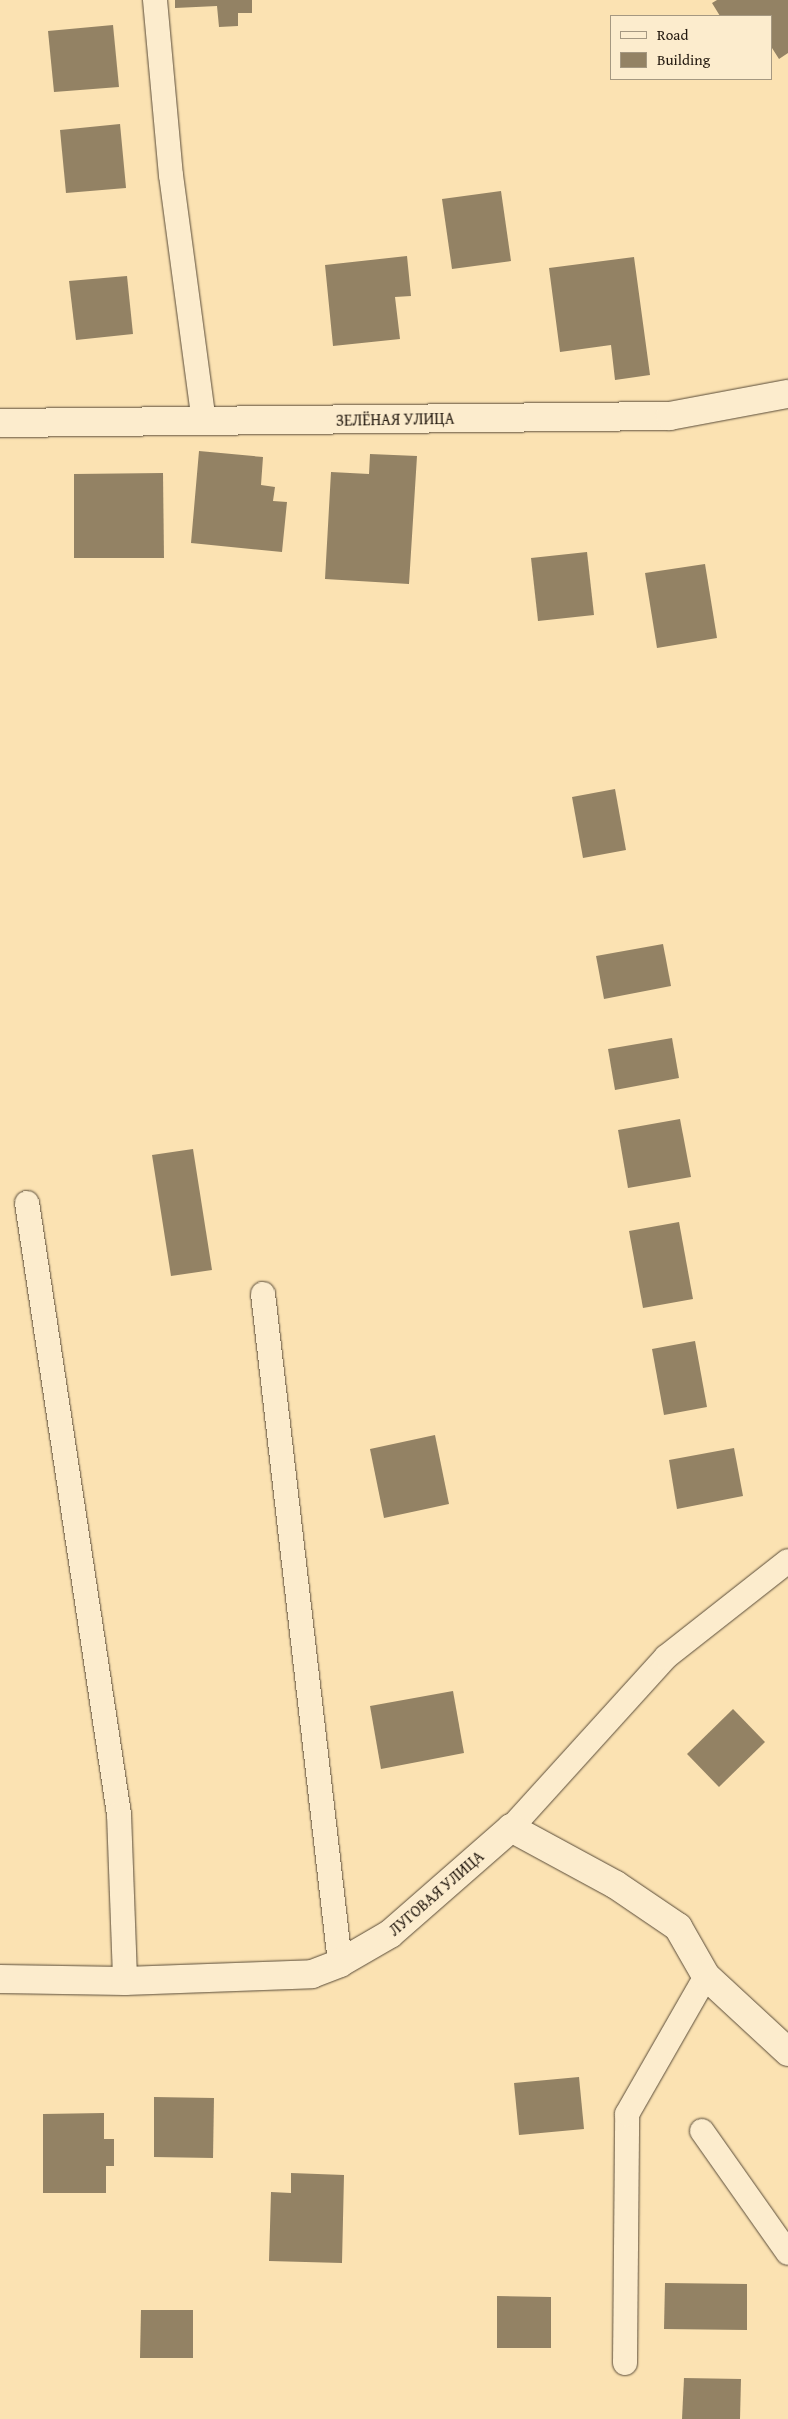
<!DOCTYPE html>
<meta charset="utf-8">
<style>
body{margin:0}
#map{position:relative;width:788px;height:2419px;overflow:hidden;background:#fbe2b2;font-family:"Gentium Book Plus",serif}
div>[style]{position:absolute}
.building>*{inset:0;background:#938264}
.roads{filter:drop-shadow(0 0 1px #594b38) drop-shadow(0 0 1px #594b38)}
.lane>*{height:24px;margin:-12px;padding:0 12px;transform-origin:12px;border-radius:12px;background:#fceccd}
.street>*{height:28px;margin:-14px;padding:0 14px;transform-origin:14px;border-radius:14px;background:#fceccd}
span{translate:-50% -50%;white-space:nowrap;text-align:center;line-height:1.15;-webkit-text-stroke:4px #fceccd;paint-order:stroke}
.street-label{font-size:16px;color:#23190f}
.legend{position:absolute;left:610px;top:15px;width:162px;height:65px;box-sizing:border-box;background:#fceccd;border:1px solid #a59881;margin:0;padding:6px 9px;list-style:none;font-size:15px;color:#23190f}
.legend li{display:flex;align-items:center;gap:10px;height:25px}
.legend b{width:25px;border:1px solid #a59881}
</style>
<div id="map">
<div class="building">
<div style="clip-path:polygon(175px 0,252px 0,252px 13px,238px 13px,238px 26px,219px 27px,217px 6px,175px 8px)"></div>
<div style="clip-path:polygon(717px 0,788px 0,788px 53px,779px 59px,772px 48px,772px 16px,720px 16px,712px 3px)"></div>
<div style="clip-path:polygon(113px 25px,119px 87px,54px 92px,48px 31px)"></div>
<div style="clip-path:polygon(120px 124px,126px 188px,66px 193px,60px 130px)"></div>
<div style="clip-path:polygon(501px 191px,511px 261px,452px 269px,442px 199px)"></div>
<div style="clip-path:polygon(407px 256px,411px 296px,395px 297px,400px 339px,333px 346px,325px 265px)"></div>
<div style="clip-path:polygon(634px 257px,650px 375px,615px 380px,611px 345px,560px 352px,549px 268px)"></div>
<div style="clip-path:polygon(127px 276px,133px 334px,76px 340px,69px 281px)"></div>
<div style="clip-path:polygon(199px 451px,263px 457px,261px 485px,275px 487px,273px 501px,287px 502px,282px 552px,191px 543px)"></div>
<div style="clip-path:polygon(370px 454px,417px 456px,409px 584px,325px 579px,331px 472px,369px 474px)"></div>
<div style="clip-path:polygon(163px 473px,164px 558px,74px 558px,74px 474px)"></div>
<div style="clip-path:polygon(587px 552px,594px 615px,538px 621px,531px 558px)"></div>
<div style="clip-path:polygon(705px 564px,717px 638px,657px 648px,645px 573px)"></div>
<div style="clip-path:polygon(615px 789px,626px 850px,583px 858px,572px 797px)"></div>
<div style="clip-path:polygon(663px 944px,671px 986px,604px 999px,596px 956px)"></div>
<div style="clip-path:polygon(672px 1038px,679px 1078px,615px 1090px,608px 1049px)"></div>
<div style="clip-path:polygon(680px 1119px,691px 1177px,628px 1188px,618px 1130px)"></div>
<div style="clip-path:polygon(193px 1149px,212px 1270px,171px 1276px,152px 1155px)"></div>
<div style="clip-path:polygon(679px 1222px,693px 1299px,643px 1308px,629px 1231px)"></div>
<div style="clip-path:polygon(695px 1341px,707px 1407px,664px 1415px,652px 1349px)"></div>
<div style="clip-path:polygon(435px 1435px,449px 1504px,384px 1518px,370px 1449px)"></div>
<div style="clip-path:polygon(734px 1448px,743px 1496px,677px 1509px,669px 1460px)"></div>
<div style="clip-path:polygon(453px 1691px,464px 1753px,381px 1769px,370px 1706px)"></div>
<div style="clip-path:polygon(733px 1709px,765px 1742px,719px 1787px,687px 1754px)"></div>
<div style="clip-path:polygon(579px 2077px,584px 2129px,519px 2135px,514px 2083px)"></div>
<div style="clip-path:polygon(154px 2097px,214px 2098px,213px 2158px,154px 2157px)"></div>
<div style="clip-path:polygon(104px 2113px,104px 2139px,114px 2139px,114px 2166px,106px 2166px,106px 2193px,43px 2193px,43px 2114px)"></div>
<div style="clip-path:polygon(291px 2173px,344px 2175px,342px 2263px,269px 2261px,271px 2192px,291px 2193px)"></div>
<div style="clip-path:polygon(665px 2283px,747px 2284px,747px 2330px,664px 2329px)"></div>
<div style="clip-path:polygon(497px 2296px,551px 2297px,551px 2348px,497px 2348px)"></div>
<div style="clip-path:polygon(141px 2310px,193px 2310px,193px 2358px,140px 2358px)"></div>
<div style="clip-path:polygon(684px 2378px,741px 2379px,740px 2419px,682px 2419px)"></div>
</div>
<div class="roads">
<div class="lane">
<div style="left:155px;top:0;width:176px;rotate:84.8deg"></div>
<div style="left:171px;top:175px;width:248px;rotate:82.4deg"></div>
<div style="left:27px;top:1203px;width:618px;rotate:81.44deg"></div>
<div style="left:119px;top:1814px;width:167px;rotate:87.9deg"></div>
<div style="left:263px;top:1294px;width:673px;rotate:83.43deg"></div>
<div style="left:511px;top:1828px;width:231px;rotate:-47.8deg"></div>
<div style="left:666px;top:1657px;width:155px;rotate:-38.2deg"></div>
<div style="left:702px;top:2131px;width:149px;rotate:54.8deg"></div>
<div style="left:625px;top:2363px;width:249px;rotate:-89.5deg"></div>
<div style="left:627px;top:2114px;width:159px;rotate:-60.2deg"></div>
</div>
<div class="street">
<div style="left:0;top:423px;width:670px;rotate:-0.6deg"></div>
<div style="left:670px;top:416px;width:120px;rotate:-10.6deg"></div>
<div style="left:0;top:1979px;width:125px;rotate:0.9deg"></div>
<div style="left:125px;top:1981px;width:187px;rotate:-2.1deg"></div>
<div style="left:312px;top:1974px;width:30px;rotate:-21deg"></div>
<div style="left:340px;top:1963px;width:58px;rotate:-30.1deg"></div>
<div style="left:390px;top:1934px;width:161px;rotate:-41.2deg"></div>
<div style="left:511px;top:1828px;width:119px;rotate:28.5deg"></div>
<div style="left:616px;top:1885px;width:75px;rotate:34.1deg"></div>
<div style="left:678px;top:1927px;width:56px;rotate:60.3deg"></div>
<div style="left:706px;top:1976px;width:112px;rotate:42.8deg"></div>
</div>
</div>
<div class="street-label">
<span style="left:395px;top:419px;rotate:-1deg">ЗЕЛЁНАЯ УЛИЦА</span>
<span style="left:436px;top:1893px;rotate:-41deg">ЛУГОВАЯ УЛИЦА</span>
</div>
<ul class="legend">
<li><b style="height:6px;background:#fceccd"></b>Road</li>
<li><b style="height:14px;background:#938264"></b>Building</li>
</ul>
</div>
